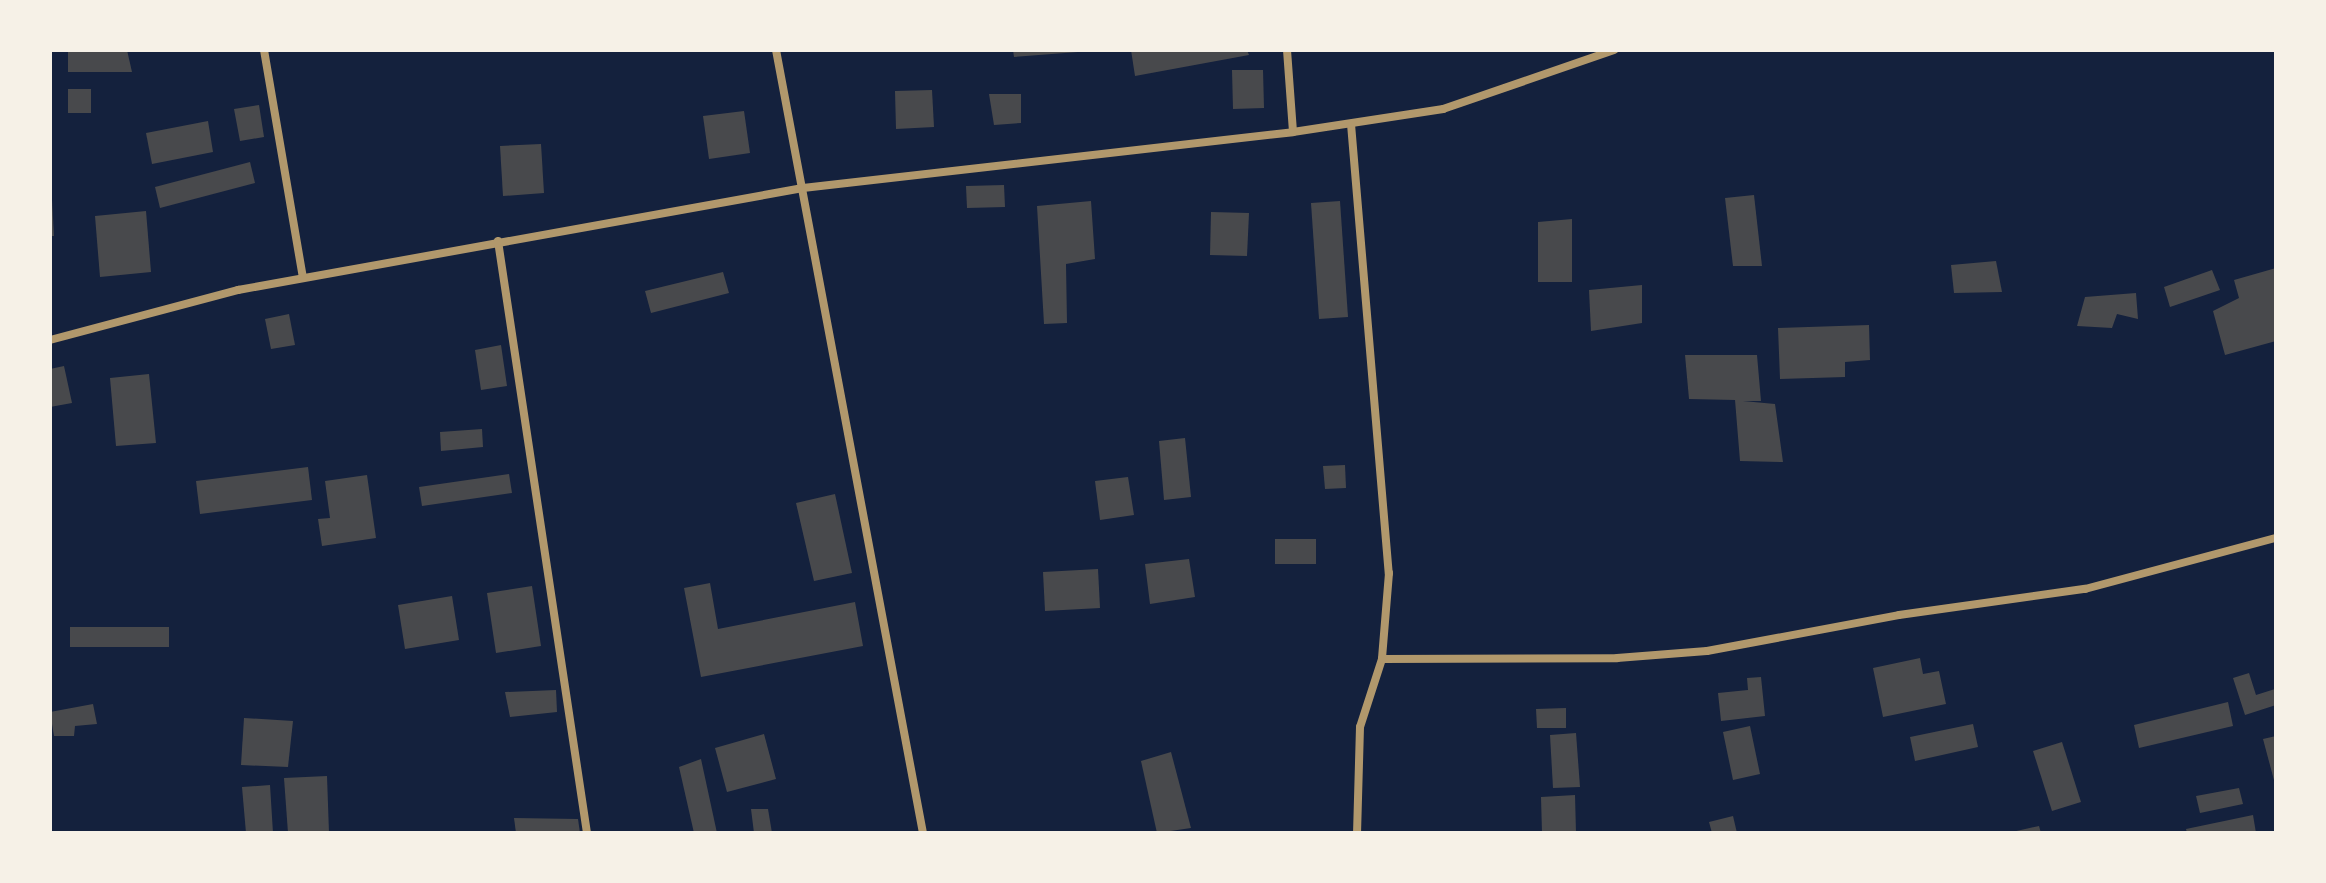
<!DOCTYPE html>
<style>
body{margin:0}
#map{position:relative;width:2326px;height:883px;overflow:hidden;background:#14213d;font-family:Commissioner,sans-serif}
div>[style]{position:absolute}
.building>*{inset:0;background:#48494c}
.minor>*{height:8px;margin:-4px;padding:0 4px;transform-origin:4px;border-radius:4px;background:#b1986c}
span{translate:-50% -50%;white-space:nowrap;text-align:center;line-height:1.15;-webkit-text-stroke:8px #f6f1e7;paint-order:stroke}
.frame{position:absolute;inset:0;border:52px solid #f6f1e7;pointer-events:none}
</style>
<div id="map">
<div class="building">
<div style="clip-path:polygon(68px 50px,127px 50px,132px 72px,68px 72px)"></div>
<div style="clip-path:polygon(1013px 50px,1077px 50px,1078px 52px,1014px 57px)"></div>
<div style="clip-path:polygon(1131px 50px,1247px 50px,1249px 55px,1135px 76px)"></div>
<div style="clip-path:polygon(1232px 70px,1263px 70px,1264px 108px,1233px 109px)"></div>
<div style="clip-path:polygon(68px 89px,91px 89px,91px 113px,68px 113px)"></div>
<div style="clip-path:polygon(932px 90px,934px 127px,896px 129px,895px 91px)"></div>
<div style="clip-path:polygon(989px 94px,1021px 94px,1021px 123px,994px 125px)"></div>
<div style="clip-path:polygon(259px 105px,264px 137px,240px 141px,234px 109px)"></div>
<div style="clip-path:polygon(744px 111px,750px 153px,709px 159px,703px 116px)"></div>
<div style="clip-path:polygon(208px 121px,213px 152px,152px 164px,146px 133px)"></div>
<div style="clip-path:polygon(541px 144px,544px 193px,503px 196px,500px 146px)"></div>
<div style="clip-path:polygon(250px 162px,255px 183px,160px 208px,155px 187px)"></div>
<div style="clip-path:polygon(1004px 185px,1005px 207px,967px 208px,966px 186px)"></div>
<div style="clip-path:polygon(1754px 195px,1762px 266px,1733px 266px,1725px 198px)"></div>
<div style="clip-path:polygon(50px 200px,52px 200px,54px 236px,50px 236px)"></div>
<div style="clip-path:polygon(1091px 201px,1095px 259px,1066px 264px,1067px 323px,1044px 324px,1037px 206px)"></div>
<div style="clip-path:polygon(1340px 201px,1348px 317px,1319px 319px,1311px 203px)"></div>
<div style="clip-path:polygon(146px 211px,151px 272px,100px 277px,95px 216px)"></div>
<div style="clip-path:polygon(1211px 212px,1249px 213px,1247px 256px,1210px 255px)"></div>
<div style="clip-path:polygon(1572px 219px,1572px 282px,1538px 282px,1538px 222px)"></div>
<div style="clip-path:polygon(1996px 261px,2002px 292px,1954px 293px,1951px 265px)"></div>
<div style="clip-path:polygon(2276px 268px,2276px 341px,2225px 355px,2213px 311px,2239px 298px,2234px 280px)"></div>
<div style="clip-path:polygon(2212px 270px,2220px 290px,2170px 307px,2164px 287px)"></div>
<div style="clip-path:polygon(723px 272px,729px 293px,651px 313px,645px 291px)"></div>
<div style="clip-path:polygon(1642px 285px,1642px 323px,1591px 331px,1589px 290px)"></div>
<div style="clip-path:polygon(2136px 293px,2138px 319px,2117px 314px,2112px 328px,2077px 326px,2085px 297px)"></div>
<div style="clip-path:polygon(289px 314px,295px 345px,271px 349px,265px 319px)"></div>
<div style="clip-path:polygon(1869px 325px,1870px 360px,1845px 362px,1845px 377px,1780px 379px,1778px 328px)"></div>
<div style="clip-path:polygon(501px 345px,507px 386px,481px 390px,475px 350px)"></div>
<div style="clip-path:polygon(1685px 355px,1757px 355px,1761px 401px,1743px 401px,1775px 404px,1783px 462px,1740px 461px,1735px 400px,1689px 399px)"></div>
<div style="clip-path:polygon(64px 366px,72px 403px,50px 407px,50px 369px)"></div>
<div style="clip-path:polygon(149px 374px,156px 443px,116px 446px,110px 378px)"></div>
<div style="clip-path:polygon(482px 429px,483px 447px,441px 451px,440px 432px)"></div>
<div style="clip-path:polygon(1185px 438px,1191px 497px,1164px 500px,1159px 441px)"></div>
<div style="clip-path:polygon(1345px 465px,1346px 488px,1325px 489px,1323px 466px)"></div>
<div style="clip-path:polygon(308px 467px,312px 500px,200px 514px,196px 481px)"></div>
<div style="clip-path:polygon(509px 474px,512px 493px,422px 506px,419px 487px)"></div>
<div style="clip-path:polygon(367px 475px,376px 538px,322px 546px,318px 519px,330px 518px,325px 481px)"></div>
<div style="clip-path:polygon(1128px 477px,1134px 515px,1100px 520px,1095px 481px)"></div>
<div style="clip-path:polygon(835px 494px,852px 573px,814px 581px,796px 503px)"></div>
<div style="clip-path:polygon(1275px 539px,1316px 539px,1316px 564px,1275px 564px)"></div>
<div style="clip-path:polygon(1189px 559px,1195px 597px,1150px 604px,1145px 564px)"></div>
<div style="clip-path:polygon(1098px 569px,1100px 608px,1045px 611px,1043px 572px)"></div>
<div style="clip-path:polygon(710px 583px,718px 629px,855px 602px,863px 646px,701px 677px,684px 588px)"></div>
<div style="clip-path:polygon(532px 586px,541px 646px,496px 653px,487px 593px)"></div>
<div style="clip-path:polygon(452px 596px,459px 640px,405px 649px,398px 605px)"></div>
<div style="clip-path:polygon(70px 627px,169px 627px,169px 647px,70px 647px)"></div>
<div style="clip-path:polygon(1920px 658px,1923px 674px,1939px 671px,1946px 704px,1883px 717px,1873px 668px)"></div>
<div style="clip-path:polygon(2249px 673px,2256px 695px,2275px 689px,2276px 705px,2245px 715px,2233px 678px)"></div>
<div style="clip-path:polygon(1761px 677px,1765px 716px,1721px 721px,1718px 693px,1748px 690px,1747px 678px)"></div>
<div style="clip-path:polygon(556px 690px,557px 712px,510px 717px,505px 692px)"></div>
<div style="clip-path:polygon(2228px 702px,2233px 726px,2139px 748px,2134px 725px)"></div>
<div style="clip-path:polygon(93px 704px,97px 724px,75px 726px,74px 736px,54px 736px,50px 712px)"></div>
<div style="clip-path:polygon(1566px 708px,1566px 728px,1537px 728px,1536px 709px)"></div>
<div style="clip-path:polygon(244px 718px,293px 721px,288px 767px,241px 765px)"></div>
<div style="clip-path:polygon(1973px 724px,1978px 747px,1915px 761px,1910px 737px)"></div>
<div style="clip-path:polygon(1750px 726px,1760px 774px,1733px 780px,1723px 732px)"></div>
<div style="clip-path:polygon(1576px 733px,1580px 787px,1553px 788px,1550px 735px)"></div>
<div style="clip-path:polygon(764px 734px,776px 779px,727px 792px,715px 748px)"></div>
<div style="clip-path:polygon(2276px 736px,2276px 784px,2275px 784px,2263px 739px)"></div>
<div style="clip-path:polygon(2062px 742px,2081px 802px,2052px 811px,2033px 751px)"></div>
<div style="clip-path:polygon(1171px 752px,1191px 828px,1157px 833px,1141px 761px)"></div>
<div style="clip-path:polygon(701px 759px,717px 833px,694px 833px,679px 767px)"></div>
<div style="clip-path:polygon(327px 776px,329px 833px,288px 833px,284px 778px)"></div>
<div style="clip-path:polygon(270px 785px,273px 833px,246px 833px,242px 787px)"></div>
<div style="clip-path:polygon(2239px 788px,2243px 804px,2200px 813px,2196px 796px)"></div>
<div style="clip-path:polygon(1575px 795px,1576px 833px,1542px 833px,1541px 797px)"></div>
<div style="clip-path:polygon(751px 809px,768px 809px,772px 833px,754px 833px)"></div>
<div style="clip-path:polygon(2253px 815px,2256px 833px,2187px 833px,2186px 829px)"></div>
<div style="clip-path:polygon(1733px 816px,1737px 833px,1712px 833px,1709px 822px)"></div>
<div style="clip-path:polygon(514px 818px,578px 819px,580px 833px,516px 833px)"></div>
<div style="clip-path:polygon(2039px 826px,2041px 833px,2012px 833px,2012px 832px)"></div>
</div>
<div class="minor">
<div style="left:264px;top:50px;width:231px;rotate:80.3deg"></div>
<div style="left:776px;top:50px;width:797px;rotate:79.37deg"></div>
<div style="left:1287px;top:50px;width:82px;rotate:85.8deg"></div>
<div style="left:1351px;top:124px;width:451px;rotate:85.2deg"></div>
<div style="left:1389px;top:573px;width:86px;rotate:94.7deg"></div>
<div style="left:1382px;top:659px;width:71px;rotate:107.9deg"></div>
<div style="left:1360px;top:727px;width:106px;rotate:91.6deg"></div>
<div style="left:498px;top:241px;width:599px;rotate:81.45deg"></div>
<div style="left:50px;top:340px;width:195px;rotate:-14.9deg"></div>
<div style="left:238px;top:290px;width:574px;rotate:-10.23deg"></div>
<div style="left:803px;top:188px;width:493px;rotate:-6.5deg"></div>
<div style="left:1293px;top:132px;width:152px;rotate:-8.7deg"></div>
<div style="left:1443px;top:109px;width:181px;rotate:-19deg"></div>
<div style="left:1382px;top:659px;width:235px;rotate:-0.2deg"></div>
<div style="left:1617px;top:658px;width:90px;rotate:-4.4deg"></div>
<div style="left:1707px;top:651px;width:195px;rotate:-10.6deg"></div>
<div style="left:1899px;top:615px;width:188px;rotate:-8deg"></div>
<div style="left:2085px;top:589px;width:198px;rotate:-15deg"></div>
</div>
<div class="frame"></div>
</div>
